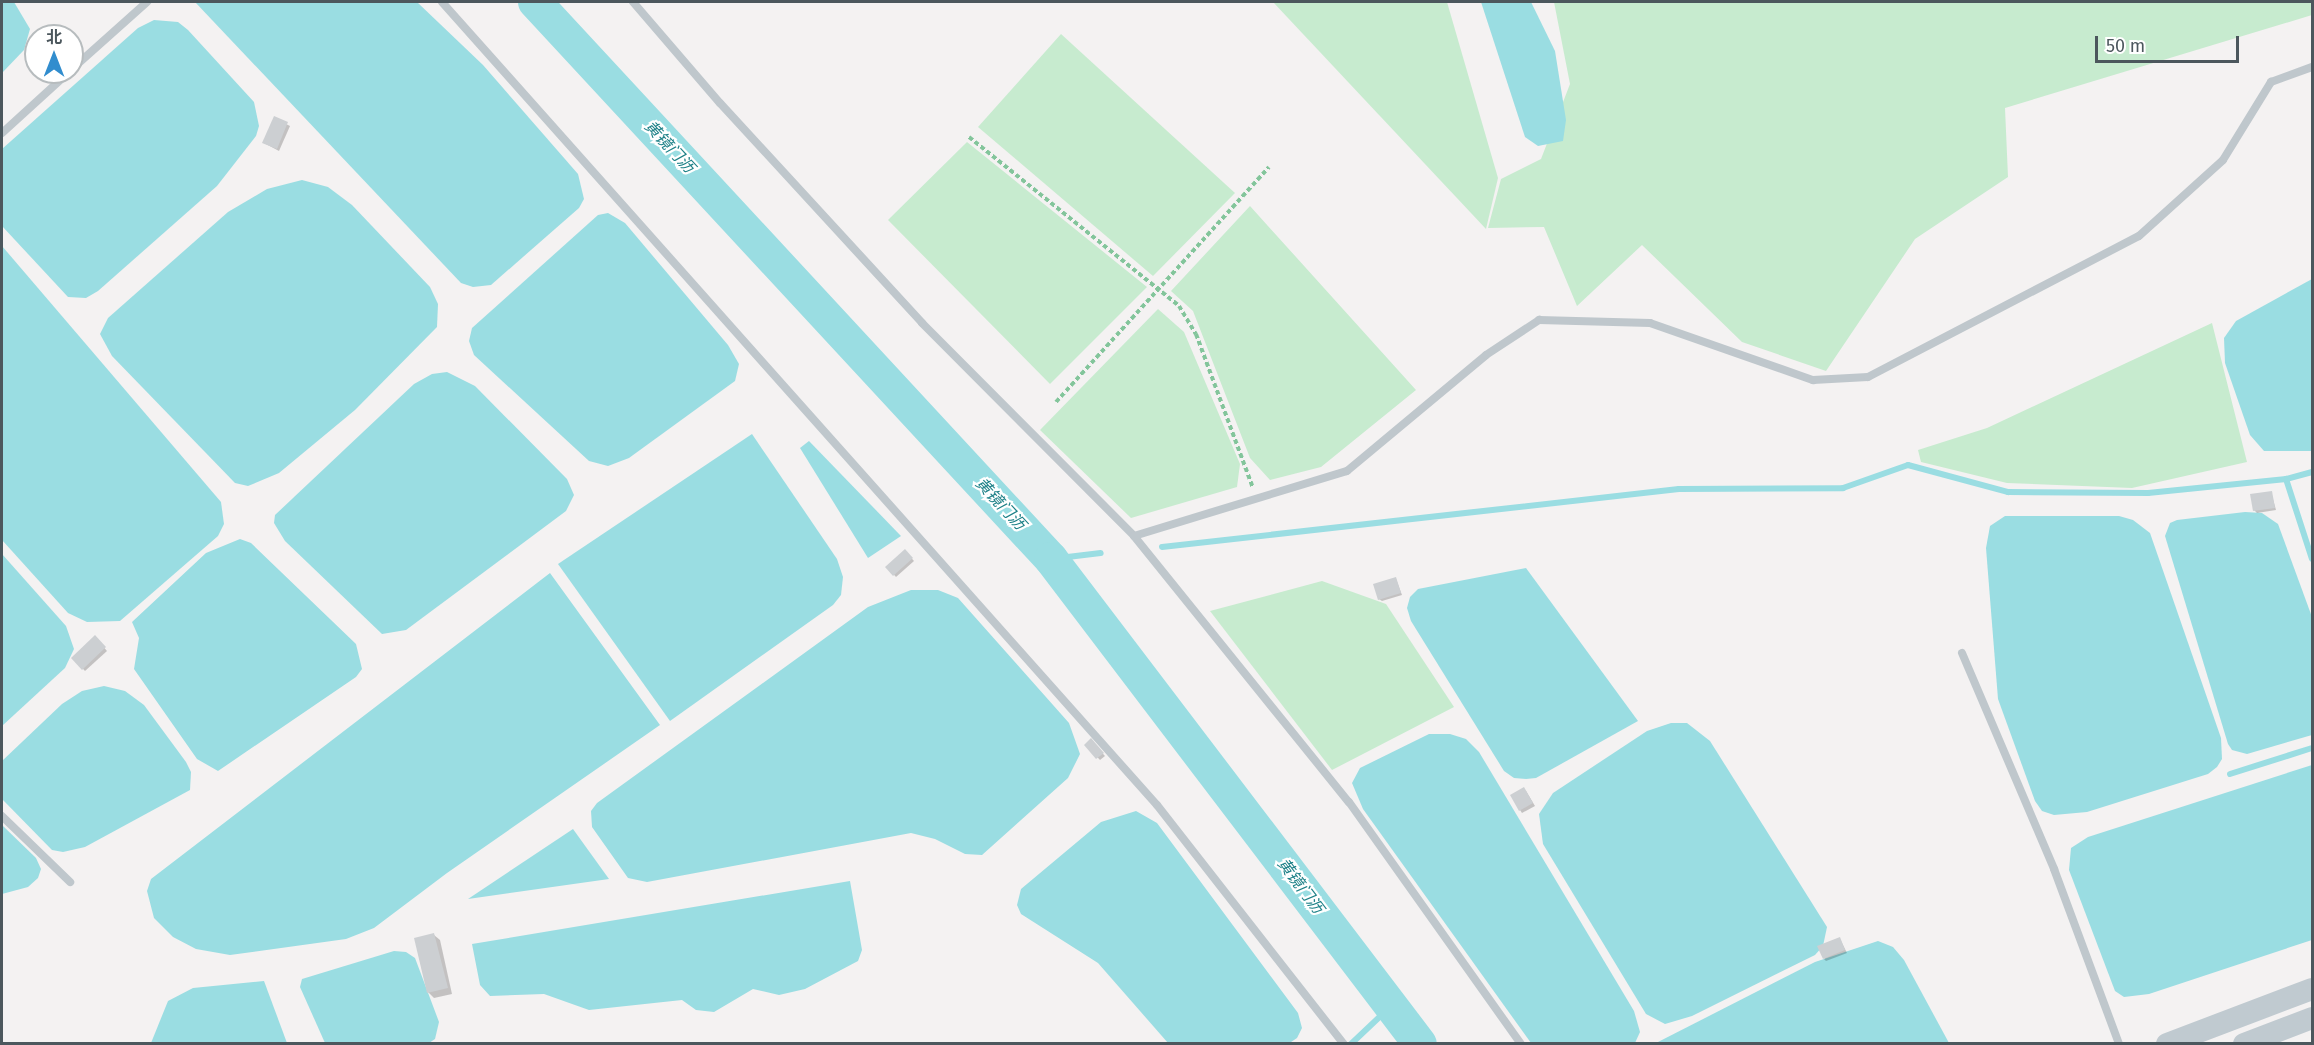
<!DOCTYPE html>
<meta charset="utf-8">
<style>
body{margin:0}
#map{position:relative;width:2314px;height:1045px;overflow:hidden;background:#f4f2f2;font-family:"Fira Sans","Noto Sans SC",sans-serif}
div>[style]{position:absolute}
.green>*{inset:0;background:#c7ebcf}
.water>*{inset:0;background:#9adde2}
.shadow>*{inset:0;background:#0003}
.stream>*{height:6px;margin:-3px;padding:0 3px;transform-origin:3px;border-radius:3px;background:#9adde2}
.river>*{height:34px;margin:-17px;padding:0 17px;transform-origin:17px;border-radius:17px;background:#9adde2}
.building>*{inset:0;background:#cccfd2}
.path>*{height:4px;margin-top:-2px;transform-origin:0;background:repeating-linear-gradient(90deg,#83c59b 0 4.5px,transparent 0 7.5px)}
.lane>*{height:8px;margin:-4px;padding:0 4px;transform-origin:4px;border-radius:4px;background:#bfc7cc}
.secondary>*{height:22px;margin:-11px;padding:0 11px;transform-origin:11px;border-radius:11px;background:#c0cad0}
span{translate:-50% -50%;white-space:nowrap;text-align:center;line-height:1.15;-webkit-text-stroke:4.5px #fff;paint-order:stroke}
.water-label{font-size:16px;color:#1d8087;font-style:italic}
.frame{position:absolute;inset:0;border:3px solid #4c575d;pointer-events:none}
.north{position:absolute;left:24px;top:24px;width:60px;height:60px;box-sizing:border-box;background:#fff;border:2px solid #b7bcbe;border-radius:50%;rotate:0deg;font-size:16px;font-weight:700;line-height:24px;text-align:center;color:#4c575d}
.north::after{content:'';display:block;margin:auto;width:21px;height:27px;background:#318dce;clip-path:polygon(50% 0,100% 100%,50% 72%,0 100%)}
.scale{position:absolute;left:2095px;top:36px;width:144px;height:27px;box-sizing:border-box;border:3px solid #4c575d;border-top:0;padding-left:8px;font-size:18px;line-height:21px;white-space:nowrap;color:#4c575d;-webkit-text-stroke:4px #fff;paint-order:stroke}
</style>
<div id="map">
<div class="green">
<div style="clip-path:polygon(1273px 2px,1447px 2px,1498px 178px,1486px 229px)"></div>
<div style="clip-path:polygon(1554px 2px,2312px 2px,2312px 15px,2005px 108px,2008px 177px,1915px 239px,1826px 371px,1742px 342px,1642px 245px,1577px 306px,1544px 227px,1488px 228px,1501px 179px,1541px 159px,1570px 84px)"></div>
<div style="clip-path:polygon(1061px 34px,1235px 193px,1153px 276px,978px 127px)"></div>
<div style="clip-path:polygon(967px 142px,1147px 287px,1050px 384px,888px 220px)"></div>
<div style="clip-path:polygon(1250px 206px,1416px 390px,1321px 467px,1270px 480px,1250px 458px,1193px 311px,1171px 291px)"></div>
<div style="clip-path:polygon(1158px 309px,1184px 332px,1240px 464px,1237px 487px,1131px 518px,1040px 430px)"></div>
<div style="clip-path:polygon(2212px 323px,2247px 462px,2132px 488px,2007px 483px,1921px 462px,1918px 450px,1987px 428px)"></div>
<div style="clip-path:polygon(1322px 581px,1386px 604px,1454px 707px,1332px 770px,1210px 611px)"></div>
</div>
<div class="water">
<div style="clip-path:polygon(2px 2px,14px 2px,30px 29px,24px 50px,2px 73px)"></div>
<div style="clip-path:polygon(195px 2px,417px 2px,483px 65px,578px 174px,584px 199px,579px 208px,491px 285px,473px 287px,461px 283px)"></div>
<div style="clip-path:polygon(1481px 2px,1531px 2px,1555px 51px,1566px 120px,1563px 141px,1538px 146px,1525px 137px)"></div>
<div style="clip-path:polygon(154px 20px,178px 22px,188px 30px,254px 102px,259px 126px,256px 136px,217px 186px,98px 291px,86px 298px,68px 297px,2px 226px,2px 149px,138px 28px)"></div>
<div style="clip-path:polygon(302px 180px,328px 187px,352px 205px,430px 287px,438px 304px,437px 327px,355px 410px,279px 473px,248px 486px,235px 483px,112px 356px,100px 334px,108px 318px,228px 212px,267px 189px)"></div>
<div style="clip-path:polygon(608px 213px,625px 223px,728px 345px,739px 364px,735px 381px,629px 458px,608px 466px,589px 461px,474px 355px,469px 341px,472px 328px,598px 215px)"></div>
<div style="clip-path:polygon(2px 246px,221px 502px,224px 524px,218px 536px,120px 621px,87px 622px,68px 613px,2px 540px)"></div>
<div style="clip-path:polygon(2312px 279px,2312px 451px,2264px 451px,2250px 435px,2225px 363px,2224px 338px,2236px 321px)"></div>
<div style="clip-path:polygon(447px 372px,475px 386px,567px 479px,574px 495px,566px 511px,406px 630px,382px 634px,285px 541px,274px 523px,275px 515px,414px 384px,432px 374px)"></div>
<div style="clip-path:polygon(752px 434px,837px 559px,843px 577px,841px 595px,833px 605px,670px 721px,558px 564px)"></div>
<div style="clip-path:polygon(809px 441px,901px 536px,868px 558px,800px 448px)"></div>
<div style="clip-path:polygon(2245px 512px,2262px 513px,2278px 524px,2312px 617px,2312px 735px,2247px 754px,2232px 750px,2228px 744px,2165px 536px,2170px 523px,2177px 520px)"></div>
<div style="clip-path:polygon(2005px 516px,2119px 516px,2133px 520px,2150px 533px,2221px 738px,2222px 759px,2217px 767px,2208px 774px,2087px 812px,2054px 815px,2042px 811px,2035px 801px,1998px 699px,1986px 548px,1990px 526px)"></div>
<div style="clip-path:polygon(240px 539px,251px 543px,356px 644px,362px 669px,356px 677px,218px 771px,197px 759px,134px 669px,139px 638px,132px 622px,206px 553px)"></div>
<div style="clip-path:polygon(2px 554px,66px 626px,74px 649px,65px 668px,2px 726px)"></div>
<div style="clip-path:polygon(1526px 568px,1638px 721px,1536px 778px,1526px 779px,1514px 778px,1504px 771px,1411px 621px,1407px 608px,1410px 597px,1418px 589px)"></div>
<div style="clip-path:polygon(550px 573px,660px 725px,447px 873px,374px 928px,346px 939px,230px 955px,196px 949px,173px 937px,154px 918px,147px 891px,151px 879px)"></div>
<div style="clip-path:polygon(911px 590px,938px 590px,958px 598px,1069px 723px,1080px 754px,1068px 778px,982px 855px,965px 854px,935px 839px,911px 833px,647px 882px,628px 878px,592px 827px,591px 811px,597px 803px,868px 607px)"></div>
<div style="clip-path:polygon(104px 686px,125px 691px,144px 705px,186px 762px,191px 772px,190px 790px,85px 847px,63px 852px,52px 850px,2px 799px,2px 761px,62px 704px,82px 691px)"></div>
<div style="clip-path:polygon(1671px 723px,1687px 723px,1710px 741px,1827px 927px,1823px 946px,1815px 955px,1692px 1016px,1665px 1024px,1646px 1014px,1543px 844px,1539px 814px,1553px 793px,1647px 731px)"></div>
<div style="clip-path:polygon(1429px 734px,1450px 734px,1466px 739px,1479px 752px,1634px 1011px,1640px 1032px,1635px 1043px,1531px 1043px,1363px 809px,1352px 783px,1360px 768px)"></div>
<div style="clip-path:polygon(2312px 765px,2312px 940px,2149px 994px,2124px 997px,2115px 991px,2069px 870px,2071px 848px,2088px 837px)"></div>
<div style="clip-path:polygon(1136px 811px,1157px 823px,1298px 1013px,1302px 1028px,1297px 1038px,1288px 1044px,1168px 1043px,1098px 963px,1021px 914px,1017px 905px,1021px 889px,1101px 822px)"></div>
<div style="clip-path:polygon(2px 825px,36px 858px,41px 869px,38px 878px,28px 887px,2px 894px)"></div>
<div style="clip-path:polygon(573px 829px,609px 879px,468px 899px)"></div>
<div style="clip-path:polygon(850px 881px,862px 950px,858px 961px,805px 989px,779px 995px,753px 989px,714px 1012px,696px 1010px,682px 1000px,589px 1010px,544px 994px,490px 996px,480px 985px,472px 944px)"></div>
<div style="clip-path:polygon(1878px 941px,1893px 947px,1904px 960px,1949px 1043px,1656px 1043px,1815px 962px)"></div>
<div style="clip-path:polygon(394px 951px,406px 952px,415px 958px,439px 1022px,435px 1039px,429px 1043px,325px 1043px,300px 987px,302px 979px)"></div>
<div style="clip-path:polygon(264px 981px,287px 1043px,151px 1043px,168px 1001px,193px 988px)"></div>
</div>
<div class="shadow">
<div style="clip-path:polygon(274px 118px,290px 126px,279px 151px,264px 143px)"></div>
<div style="clip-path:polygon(2271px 492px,2276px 510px,2257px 513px,2254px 510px)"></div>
<div style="clip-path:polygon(905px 551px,914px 561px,896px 577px,887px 567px)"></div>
<div style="clip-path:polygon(1396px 579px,1402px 595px,1382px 601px,1379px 599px)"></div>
<div style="clip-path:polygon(95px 637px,107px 651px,85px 671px,73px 658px)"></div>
<div style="clip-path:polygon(1091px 741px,1105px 756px,1100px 760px,1086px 745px)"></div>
<div style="clip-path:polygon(1526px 791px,1535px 806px,1522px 813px,1520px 810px)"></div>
<div style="clip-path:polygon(434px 935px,440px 940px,452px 994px,434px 998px,428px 992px)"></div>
<div style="clip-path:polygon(1840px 939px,1847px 953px,1826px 961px,1824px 959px)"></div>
</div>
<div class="stream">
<div style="left:2286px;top:479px;width:84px;rotate:72deg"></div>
<div style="left:1162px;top:547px;width:520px;rotate:-6.4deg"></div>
<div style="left:1679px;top:489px;width:164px;rotate:-0.3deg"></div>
<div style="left:1843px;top:488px;width:69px;rotate:-19.5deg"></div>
<div style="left:1908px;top:465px;width:104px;rotate:15.1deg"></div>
<div style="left:2008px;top:492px;width:140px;rotate:0.4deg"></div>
<div style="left:2148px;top:493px;width:139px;rotate:-5.8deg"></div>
<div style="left:2286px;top:479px;width:27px;rotate:-15deg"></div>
<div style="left:1051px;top:559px;width:50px;rotate:-6.8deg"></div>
<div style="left:2230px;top:774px;width:86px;rotate:-17.6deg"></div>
<div style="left:1351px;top:1044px;width:55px;rotate:-43.5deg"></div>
</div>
<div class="river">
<div style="left:535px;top:2px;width:759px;rotate:47.19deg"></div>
<div style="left:1051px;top:559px;width:609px;rotate:52.74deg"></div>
</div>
<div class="building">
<div style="clip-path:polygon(274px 116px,288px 122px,277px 149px,262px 143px)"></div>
<div style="clip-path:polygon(2272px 491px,2275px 508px,2253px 511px,2250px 494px)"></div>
<div style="clip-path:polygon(905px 549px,913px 558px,893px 576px,885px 567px)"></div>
<div style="clip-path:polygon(1396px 577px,1401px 593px,1378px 600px,1373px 584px)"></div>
<div style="clip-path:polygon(95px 635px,106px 647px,82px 670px,71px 658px)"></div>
<div style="clip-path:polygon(1091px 738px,1104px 753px,1096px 759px,1084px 745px)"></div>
<div style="clip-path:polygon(1524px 787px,1533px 803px,1519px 811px,1510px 795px)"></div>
<div style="clip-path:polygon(434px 933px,448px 988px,427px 993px,414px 938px)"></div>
<div style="clip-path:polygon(1840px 937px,1845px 950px,1823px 959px,1817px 946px)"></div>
</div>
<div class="path">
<div style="left:969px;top:137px;width:270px;rotate:38.8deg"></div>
<div style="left:1179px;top:306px;width:33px;rotate:59deg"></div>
<div style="left:1196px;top:334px;width:164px;rotate:69.7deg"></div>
<div style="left:1056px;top:402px;width:317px;rotate:-47.8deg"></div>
</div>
<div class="lane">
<div style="left:442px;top:2px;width:1075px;rotate:48.32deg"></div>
<div style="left:1157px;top:805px;width:303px;rotate:52deg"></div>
<div style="left:633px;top:2px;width:133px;rotate:49.3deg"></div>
<div style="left:720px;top:103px;width:299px;rotate:47.4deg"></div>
<div style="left:922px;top:323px;width:301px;rotate:45.1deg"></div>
<div style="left:1134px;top:536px;width:342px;rotate:51.1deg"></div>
<div style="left:1349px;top:802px;width:297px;rotate:54.6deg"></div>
<div style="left:72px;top:69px;width:101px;rotate:-41.8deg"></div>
<div style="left:2px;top:133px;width:91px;rotate:-42.3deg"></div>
<div style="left:1134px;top:536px;width:223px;rotate:-17deg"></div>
<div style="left:1347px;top:471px;width:181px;rotate:-39.8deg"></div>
<div style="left:1486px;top:355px;width:64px;rotate:-33.4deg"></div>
<div style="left:1539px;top:320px;width:111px;rotate:1.5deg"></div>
<div style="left:1650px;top:323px;width:173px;rotate:19.3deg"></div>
<div style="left:1813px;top:380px;width:55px;rotate:-3.1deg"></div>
<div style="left:1868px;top:377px;width:305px;rotate:-27.5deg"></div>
<div style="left:2139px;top:236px;width:113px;rotate:-42.1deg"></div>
<div style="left:2223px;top:160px;width:92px;rotate:-58.4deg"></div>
<div style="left:2271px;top:82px;width:44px;rotate:-20.1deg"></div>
<div style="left:1962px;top:653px;width:235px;rotate:66.9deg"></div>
<div style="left:2054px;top:869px;width:187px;rotate:69.6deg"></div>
<div style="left:2px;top:816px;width:95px;rotate:44.1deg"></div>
</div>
<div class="secondary">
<div style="left:2167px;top:1044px;width:155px;rotate:-20.8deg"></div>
<div style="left:2244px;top:1044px;width:73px;rotate:-20.9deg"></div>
</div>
<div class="water-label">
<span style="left:669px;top:147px;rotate:47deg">黄镜门沥</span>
<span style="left:1000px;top:504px;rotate:47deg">黄镜门沥</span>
<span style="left:1300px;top:886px;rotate:53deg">黄镜门沥</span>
</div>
<div class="frame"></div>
<div class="north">北</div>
<div class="scale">50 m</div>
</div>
